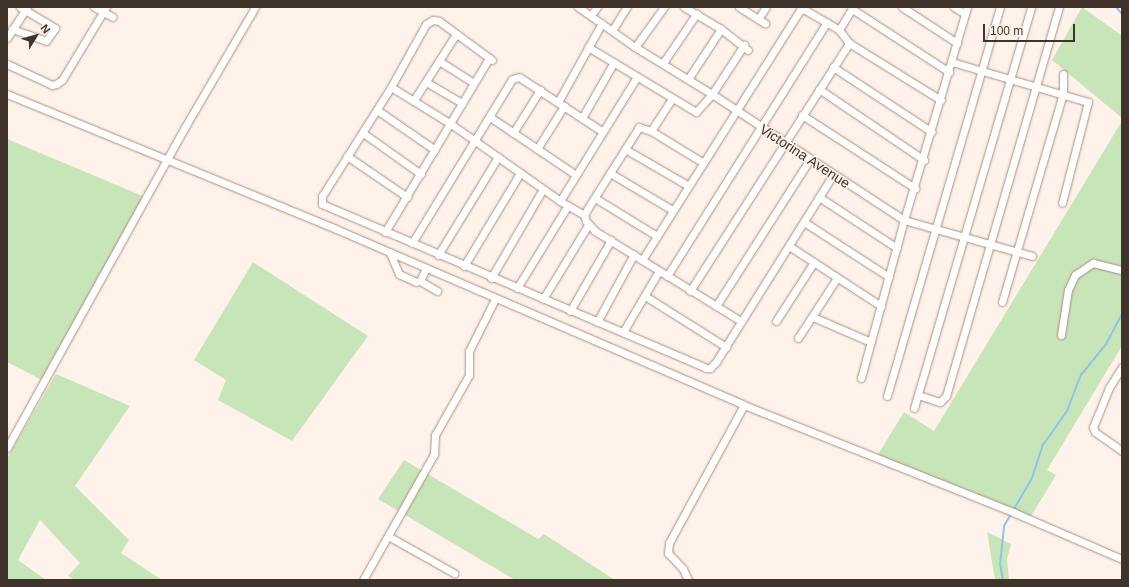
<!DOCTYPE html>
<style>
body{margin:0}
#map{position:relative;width:1129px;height:587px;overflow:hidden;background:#fff2ea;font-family:Helvetica,sans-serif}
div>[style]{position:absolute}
.green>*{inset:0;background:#c8e5ba}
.stream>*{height:2px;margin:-1px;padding:0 1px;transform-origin:1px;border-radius:1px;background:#8ec4e9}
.roads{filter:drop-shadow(0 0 1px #ac8e7d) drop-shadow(0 0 1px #ac8e7d)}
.street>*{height:7px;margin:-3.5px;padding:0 3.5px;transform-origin:3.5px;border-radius:3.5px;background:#fff}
span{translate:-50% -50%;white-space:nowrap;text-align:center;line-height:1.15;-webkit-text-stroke:3px #fff2ea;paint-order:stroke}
.street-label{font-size:14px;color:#40332c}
.frame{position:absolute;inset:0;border:8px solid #40332c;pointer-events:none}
.north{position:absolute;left:16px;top:16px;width:40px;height:40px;-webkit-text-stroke:3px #fff2ea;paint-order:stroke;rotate:53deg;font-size:11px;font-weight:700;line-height:16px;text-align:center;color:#40332c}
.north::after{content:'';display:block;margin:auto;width:14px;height:18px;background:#40332c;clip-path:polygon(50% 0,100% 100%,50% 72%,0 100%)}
.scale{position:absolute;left:983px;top:24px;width:92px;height:18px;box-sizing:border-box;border:2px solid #40332c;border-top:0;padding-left:5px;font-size:12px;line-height:14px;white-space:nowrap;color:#40332c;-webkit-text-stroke:3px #fff2ea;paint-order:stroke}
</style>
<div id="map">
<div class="green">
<div style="clip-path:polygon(1082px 7px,1121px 35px,1122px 118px,1052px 60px)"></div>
<div style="clip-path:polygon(1122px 121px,1122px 346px,1047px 470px,1056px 475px,1030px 518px,877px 456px,904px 412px,934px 431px)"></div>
<div style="clip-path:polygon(7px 139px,145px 197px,42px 380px,7px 362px)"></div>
<div style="clip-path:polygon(253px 262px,368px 336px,292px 441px,218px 400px,226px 380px,194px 360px)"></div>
<div style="clip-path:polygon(56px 374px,130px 406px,75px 486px,129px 540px,121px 553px,162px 580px,74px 580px,68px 576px,80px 563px,40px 520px,18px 560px,46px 580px,7px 580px,7px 459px)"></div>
<div style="clip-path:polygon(404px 460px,538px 539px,544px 534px,615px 580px,515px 580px,378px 499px)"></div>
<div style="clip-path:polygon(987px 532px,1011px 544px,1007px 559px,1009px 580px,995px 580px)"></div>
</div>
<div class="stream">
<div style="left:1116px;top:7px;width:9px;rotate:49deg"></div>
<div style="left:1003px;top:580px;width:15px;rotate:-101deg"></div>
<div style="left:1000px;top:565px;width:39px;rotate:-84deg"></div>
<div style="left:1004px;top:526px;width:56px;rotate:-59.7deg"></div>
<div style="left:1032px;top:478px;width:35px;rotate:-72deg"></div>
<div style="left:1043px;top:445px;width:42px;rotate:-54.8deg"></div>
<div style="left:1067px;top:411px;width:39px;rotate:-69deg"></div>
<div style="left:1081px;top:375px;width:40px;rotate:-51deg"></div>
<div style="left:1106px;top:344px;width:34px;rotate:-62deg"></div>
</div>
<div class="roads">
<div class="street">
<div style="left:94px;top:7px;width:21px;rotate:28deg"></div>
<div style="left:578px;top:7px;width:70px;rotate:35.1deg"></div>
<div style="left:664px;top:7px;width:49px;rotate:125.9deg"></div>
<div style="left:635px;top:47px;width:90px;rotate:31.4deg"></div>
<div style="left:712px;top:94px;width:230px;rotate:33.3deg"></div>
<div style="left:904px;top:220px;width:133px;rotate:15.7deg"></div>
<div style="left:684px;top:7px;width:43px;rotate:30.7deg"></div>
<div style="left:721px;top:29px;width:34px;rotate:38deg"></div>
<div style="left:739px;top:7px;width:31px;rotate:32deg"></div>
<div style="left:902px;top:7px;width:66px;rotate:33.2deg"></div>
<div style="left:954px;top:7px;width:13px;rotate:32deg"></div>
<div style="left:852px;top:9px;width:116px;rotate:33deg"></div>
<div style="left:591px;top:15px;width:10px;rotate:-53deg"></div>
<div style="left:758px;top:19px;width:14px;rotate:-56deg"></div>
<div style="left:12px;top:29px;width:36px;rotate:19deg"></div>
<div style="left:46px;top:41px;width:16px;rotate:-55deg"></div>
<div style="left:55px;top:28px;width:41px;rotate:-149deg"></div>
<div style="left:613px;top:29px;width:26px;rotate:-58deg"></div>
<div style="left:839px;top:30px;width:27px;rotate:-59deg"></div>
<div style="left:7px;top:38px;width:37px;rotate:-57deg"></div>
<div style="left:588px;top:47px;width:126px;rotate:31deg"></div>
<div style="left:696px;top:112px;width:24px;rotate:-48deg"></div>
<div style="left:712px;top:94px;width:59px;rotate:-56.9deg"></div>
<div style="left:492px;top:60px;width:66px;rotate:-143.7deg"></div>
<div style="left:439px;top:21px;width:6px;rotate:-171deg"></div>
<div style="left:433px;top:20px;width:8px;rotate:150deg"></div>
<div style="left:426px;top:24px;width:72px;rotate:119.1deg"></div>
<div style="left:391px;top:87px;width:129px;rotate:122.3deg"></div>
<div style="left:322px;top:196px;width:8px;rotate:90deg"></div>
<div style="left:322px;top:204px;width:418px;rotate:23.1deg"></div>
<div style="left:706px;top:368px;width:4px"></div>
<div style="left:710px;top:368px;width:8px;rotate:-45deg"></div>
<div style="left:716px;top:362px;width:221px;rotate:-58deg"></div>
<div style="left:439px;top:61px;width:41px;rotate:32.2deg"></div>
<div style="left:952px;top:62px;width:142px;rotate:16.4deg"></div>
<div style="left:1088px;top:102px;width:104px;rotate:104.4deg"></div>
<div style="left:663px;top:63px;width:60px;rotate:-55.8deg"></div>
<div style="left:7px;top:64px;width:50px;rotate:25deg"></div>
<div style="left:52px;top:85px;width:4px;rotate:-14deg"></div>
<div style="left:56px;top:84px;width:7px;rotate:-34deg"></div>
<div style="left:62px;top:80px;width:85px;rotate:-58.9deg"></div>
<div style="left:833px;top:67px;width:118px;rotate:33.3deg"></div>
<div style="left:688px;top:79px;width:60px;rotate:-56.6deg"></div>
<div style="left:426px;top:82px;width:42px;rotate:30.3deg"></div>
<div style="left:391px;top:87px;width:70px;rotate:31.7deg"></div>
<div style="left:451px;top:124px;width:133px;rotate:35.2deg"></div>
<div style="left:560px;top:201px;width:28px;rotate:30deg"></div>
<div style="left:819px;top:89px;width:127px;rotate:34.1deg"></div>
<div style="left:7px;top:94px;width:356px;rotate:22.3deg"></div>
<div style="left:336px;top:229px;width:444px;rotate:23.3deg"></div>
<div style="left:744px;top:405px;width:292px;rotate:21.7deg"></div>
<div style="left:1015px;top:513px;width:116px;rotate:23.3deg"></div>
<div style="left:414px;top:100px;width:78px;rotate:-57.5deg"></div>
<div style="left:558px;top:102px;width:90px;rotate:-60.9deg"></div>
<div style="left:377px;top:110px;width:70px;rotate:34.6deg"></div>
<div style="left:802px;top:115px;width:135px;rotate:32.9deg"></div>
<div style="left:490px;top:117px;width:104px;rotate:34deg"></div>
<div style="left:582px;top:118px;width:64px;rotate:-60.3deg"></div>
<div style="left:651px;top:131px;width:38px;rotate:-57deg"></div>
<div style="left:363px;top:133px;width:71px;rotate:35.3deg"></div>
<div style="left:513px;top:133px;width:51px;rotate:-57.9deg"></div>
<div style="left:537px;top:149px;width:51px;rotate:-57.9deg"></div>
<div style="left:625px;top:149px;width:72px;rotate:30.1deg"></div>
<div style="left:347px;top:156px;width:73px;rotate:34.3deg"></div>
<div style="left:702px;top:162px;width:60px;rotate:-148.7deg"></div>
<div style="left:651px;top:131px;width:13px;rotate:-162deg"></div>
<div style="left:639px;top:127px;width:96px;rotate:122.2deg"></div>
<div style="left:588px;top:208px;width:8px;rotate:120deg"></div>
<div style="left:584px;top:215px;width:6px;rotate:72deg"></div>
<div style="left:586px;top:221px;width:13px;rotate:48deg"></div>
<div style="left:595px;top:231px;width:172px;rotate:31.7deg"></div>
<div style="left:610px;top:173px;width:72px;rotate:30.8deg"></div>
<div style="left:819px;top:197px;width:93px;rotate:33.2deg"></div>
<div style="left:595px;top:198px;width:73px;rotate:31.5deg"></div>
<div style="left:560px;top:201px;width:146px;rotate:-58.2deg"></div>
<div style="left:804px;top:222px;width:101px;rotate:32.9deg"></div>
<div style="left:385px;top:232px;width:203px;rotate:-59.1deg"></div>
<div style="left:412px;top:243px;width:192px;rotate:-58.6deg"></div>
<div style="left:512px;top:79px;width:7px;rotate:-16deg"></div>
<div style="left:519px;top:77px;width:100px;rotate:33.2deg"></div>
<div style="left:789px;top:246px;width:110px;rotate:33.1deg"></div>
<div style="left:390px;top:253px;width:23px;rotate:67deg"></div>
<div style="left:399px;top:274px;width:19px;rotate:25deg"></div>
<div style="left:438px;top:255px;width:115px;rotate:-58.5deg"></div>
<div style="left:642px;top:260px;width:296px;rotate:-57.7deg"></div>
<div style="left:800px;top:10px;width:5px"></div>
<div style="left:805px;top:10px;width:39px;rotate:30deg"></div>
<div style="left:839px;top:30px;width:16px;rotate:52deg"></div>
<div style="left:849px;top:43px;width:108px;rotate:31.8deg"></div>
<div style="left:464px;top:266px;width:109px;rotate:-58.9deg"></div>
<div style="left:426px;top:268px;width:14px;rotate:115deg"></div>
<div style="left:420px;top:281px;width:20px;rotate:30deg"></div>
<div style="left:667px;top:276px;width:300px;rotate:-57.8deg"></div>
<div style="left:491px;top:278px;width:103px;rotate:-59.7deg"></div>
<div style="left:517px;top:288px;width:97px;rotate:-58.4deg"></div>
<div style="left:690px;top:291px;width:295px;rotate:-57.3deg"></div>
<div style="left:645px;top:296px;width:96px;rotate:32.2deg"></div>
<div style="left:543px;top:299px;width:87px;rotate:-58.7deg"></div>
<div style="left:1002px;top:302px;width:218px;rotate:-73.7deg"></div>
<div style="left:1063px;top:93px;width:19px;rotate:-90deg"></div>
<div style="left:716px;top:306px;width:174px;rotate:-57.4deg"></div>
<div style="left:570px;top:311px;width:82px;rotate:-60deg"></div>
<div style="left:813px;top:317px;width:63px;rotate:23.3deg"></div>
<div style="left:776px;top:321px;width:70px;rotate:-57.2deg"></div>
<div style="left:597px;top:322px;width:77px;rotate:-61.4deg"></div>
<div style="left:623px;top:332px;width:71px;rotate:-59.5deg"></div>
<div style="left:1061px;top:335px;width:46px;rotate:-81.2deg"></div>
<div style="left:1068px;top:290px;width:17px;rotate:-65deg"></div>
<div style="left:1075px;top:275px;width:22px;rotate:-34deg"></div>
<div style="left:1093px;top:263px;width:30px;rotate:14deg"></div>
<div style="left:798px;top:338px;width:72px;rotate:-57deg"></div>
<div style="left:1122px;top:367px;width:25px;rotate:122deg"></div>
<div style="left:1109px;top:388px;width:42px;rotate:112.3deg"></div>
<div style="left:1093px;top:427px;width:5px;rotate:68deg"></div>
<div style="left:1095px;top:432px;width:33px;rotate:35deg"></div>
<div style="left:861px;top:378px;width:164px;rotate:-74.8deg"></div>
<div style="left:904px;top:220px;width:222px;rotate:-73.5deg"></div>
<div style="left:918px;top:395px;width:23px;rotate:18deg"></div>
<div style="left:940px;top:402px;width:8px;rotate:-45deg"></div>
<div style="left:946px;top:396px;width:405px;rotate:-73.8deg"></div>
<div style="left:887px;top:396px;width:405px;rotate:-73.8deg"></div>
<div style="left:914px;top:408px;width:418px;rotate:-73.7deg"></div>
<div style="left:7px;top:448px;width:367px;rotate:-61deg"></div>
<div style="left:185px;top:127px;width:139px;rotate:-59.7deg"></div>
<div style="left:388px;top:536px;width:76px;rotate:29.3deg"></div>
<div style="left:363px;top:580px;width:145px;rotate:-60.6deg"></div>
<div style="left:434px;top:454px;width:19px;rotate:-87deg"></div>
<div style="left:435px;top:435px;width:69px;rotate:-60.5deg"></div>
<div style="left:469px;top:375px;width:24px;rotate:-90deg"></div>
<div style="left:469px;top:351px;width:58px;rotate:-63.4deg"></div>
<div style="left:688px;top:580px;width:12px;rotate:-114deg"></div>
<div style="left:683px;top:569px;width:22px;rotate:-133deg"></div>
<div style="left:668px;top:553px;width:10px;rotate:-84deg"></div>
<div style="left:669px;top:543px;width:157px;rotate:-61.5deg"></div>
</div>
</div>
<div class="street-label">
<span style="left:805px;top:156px;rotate:33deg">Victorina Avenue</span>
</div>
<div class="frame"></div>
<div class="north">N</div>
<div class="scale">100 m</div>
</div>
